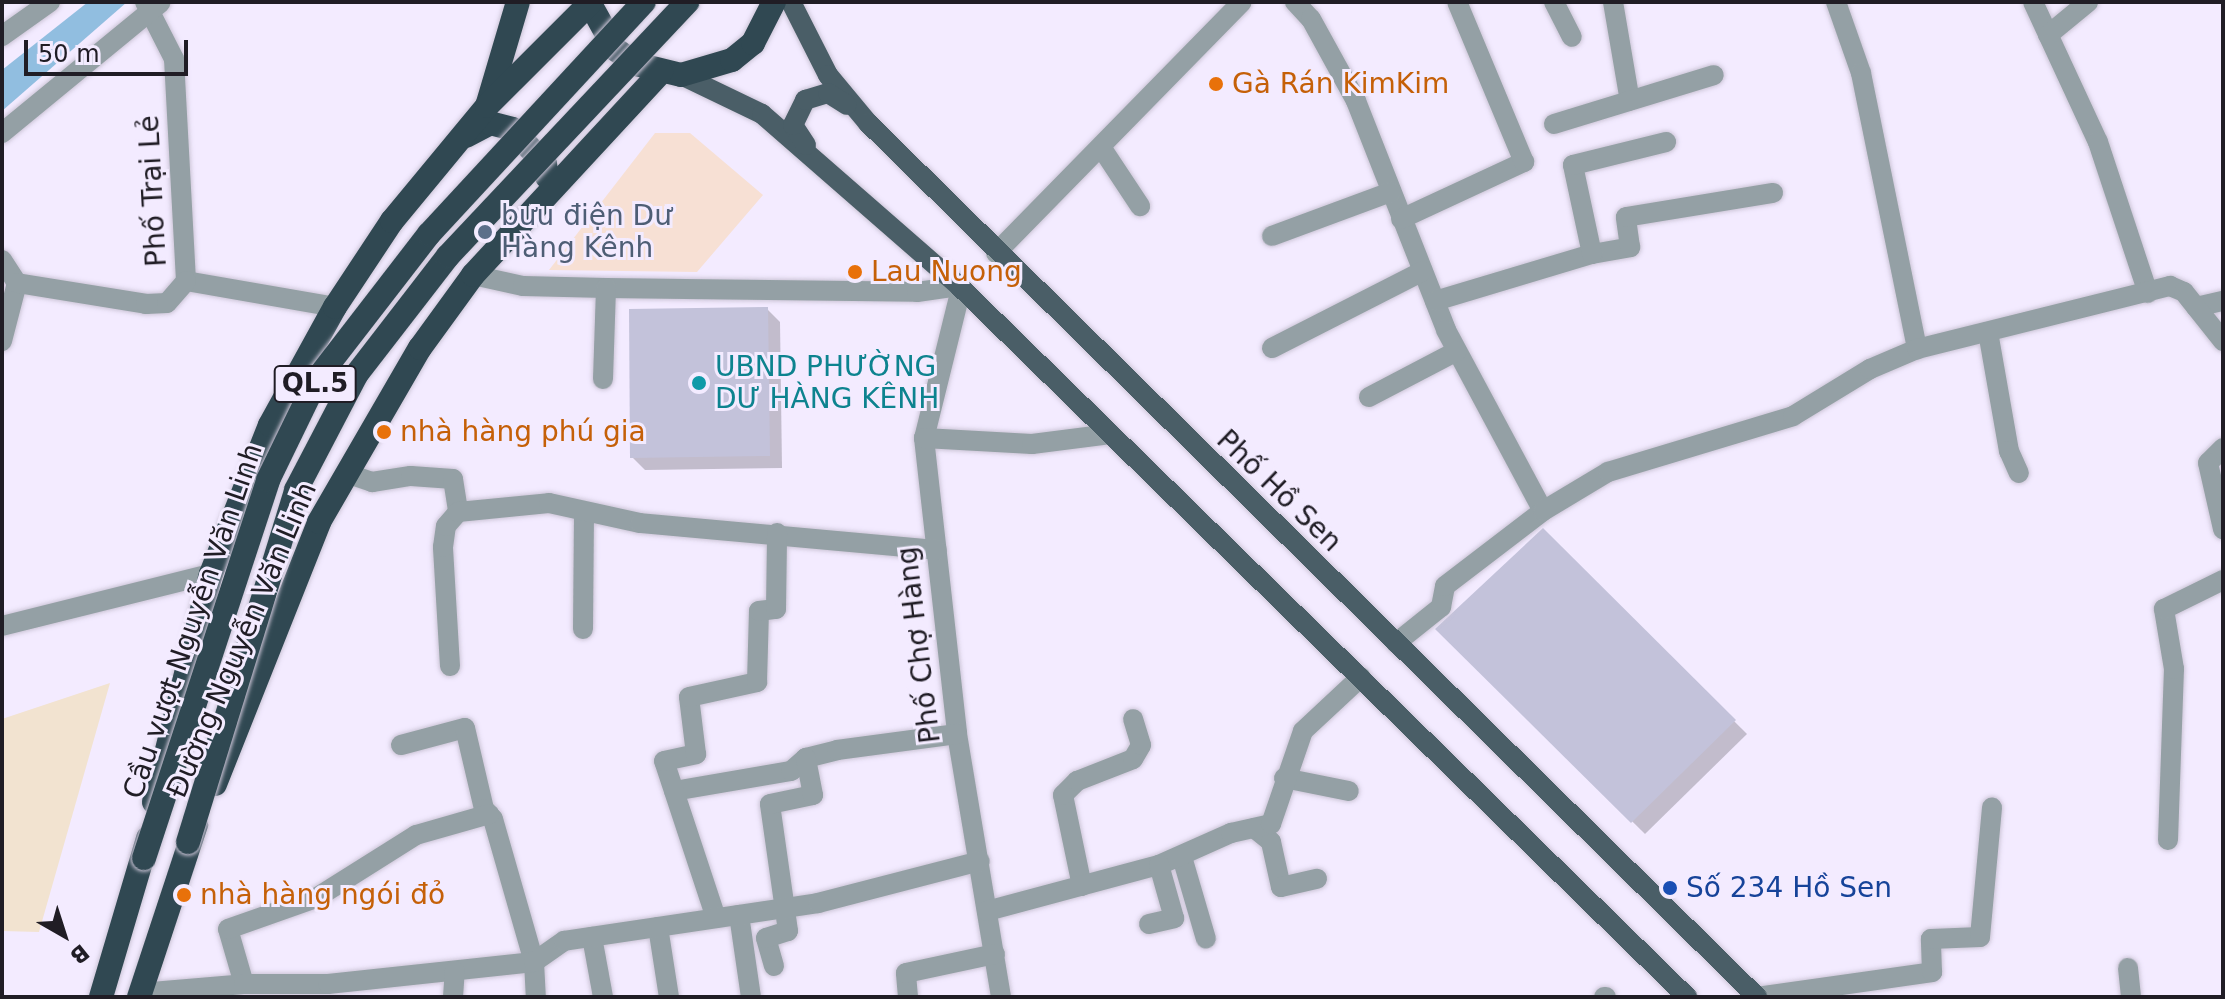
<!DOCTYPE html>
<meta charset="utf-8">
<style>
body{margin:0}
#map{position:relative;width:2225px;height:999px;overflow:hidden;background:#f3ebff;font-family:"DejaVu Sans",sans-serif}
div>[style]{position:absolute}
.industrial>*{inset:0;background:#f2e3d0}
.education>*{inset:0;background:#f7e0d4}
.water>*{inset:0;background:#91bee0}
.shadow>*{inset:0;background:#0003}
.building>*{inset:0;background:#c3c2da}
.roads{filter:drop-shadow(0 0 2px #cdc6d8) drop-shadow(0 0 2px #cdc6d8)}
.minor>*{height:20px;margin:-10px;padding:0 10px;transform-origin:10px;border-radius:10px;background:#94a0a5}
.major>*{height:20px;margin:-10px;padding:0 10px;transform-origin:10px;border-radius:10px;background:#4a5e67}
.highway>*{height:24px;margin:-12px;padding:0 12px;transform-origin:12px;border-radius:12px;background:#304852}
.bridges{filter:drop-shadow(0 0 2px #cdc6d8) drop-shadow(0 0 2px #cdc6d8)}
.highway-bridge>*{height:24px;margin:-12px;padding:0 12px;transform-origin:12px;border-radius:12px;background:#304852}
.dots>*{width:22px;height:22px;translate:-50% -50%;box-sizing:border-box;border:4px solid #f3ebff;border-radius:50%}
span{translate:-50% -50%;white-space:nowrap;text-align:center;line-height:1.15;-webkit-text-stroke:6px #f3ebff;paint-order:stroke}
.shield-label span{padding:2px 6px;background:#f3ebff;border:2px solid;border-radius:6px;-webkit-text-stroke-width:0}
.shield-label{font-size:26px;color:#201d25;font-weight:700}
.food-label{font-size:28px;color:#c56008}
.left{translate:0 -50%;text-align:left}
.street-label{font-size:28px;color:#201d25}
.service-label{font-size:28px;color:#4e5e75}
.culture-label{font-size:28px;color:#0d838f}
.transit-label{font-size:28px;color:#164399}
.frame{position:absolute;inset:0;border:4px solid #201d25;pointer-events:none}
.north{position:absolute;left:24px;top:895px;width:80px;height:80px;-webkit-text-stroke:6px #f3ebff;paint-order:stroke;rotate:141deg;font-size:22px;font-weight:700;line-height:32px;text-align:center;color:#201d25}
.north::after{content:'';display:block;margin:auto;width:28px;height:36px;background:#201d25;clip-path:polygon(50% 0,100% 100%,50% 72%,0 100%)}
.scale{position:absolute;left:24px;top:40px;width:164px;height:36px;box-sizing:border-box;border:4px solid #201d25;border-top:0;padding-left:10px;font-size:24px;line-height:28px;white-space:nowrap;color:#201d25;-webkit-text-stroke:6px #f3ebff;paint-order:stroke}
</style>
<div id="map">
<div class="industrial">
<div style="clip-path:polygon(110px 683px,39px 932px,2px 931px,2px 719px)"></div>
</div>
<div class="education">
<div style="clip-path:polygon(655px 133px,690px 133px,763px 195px,697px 272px,549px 270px)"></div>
</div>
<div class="water">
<div style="clip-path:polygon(88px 2px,127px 2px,2px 111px,2px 70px)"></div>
</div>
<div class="shadow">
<div style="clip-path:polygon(767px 309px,780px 322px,782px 468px,645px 470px,632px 457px)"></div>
<div style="clip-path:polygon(1543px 531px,1747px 734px,1645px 834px,1438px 629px)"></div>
</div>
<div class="building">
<div style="clip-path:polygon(768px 307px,770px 456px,630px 458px,629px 309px)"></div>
<div style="clip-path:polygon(1543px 528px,1736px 720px,1631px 823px,1435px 629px)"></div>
</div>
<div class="roads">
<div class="minor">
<div style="left:145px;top:2px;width:64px;rotate:63deg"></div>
<div style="left:174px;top:59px;width:222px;rotate:86.9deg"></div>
<div style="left:186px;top:281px;width:151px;rotate:9.9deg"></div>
<div style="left:1295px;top:2px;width:23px;rotate:47deg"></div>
<div style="left:1311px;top:19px;width:94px;rotate:61.2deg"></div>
<div style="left:1356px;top:101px;width:246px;rotate:68.5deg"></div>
<div style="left:1446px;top:330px;width:205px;rotate:61.8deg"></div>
<div style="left:1554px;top:2px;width:39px;rotate:63deg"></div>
<div style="left:1613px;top:2px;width:100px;rotate:80.3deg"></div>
<div style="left:1836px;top:2px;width:75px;rotate:70.6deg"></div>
<div style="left:1861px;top:73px;width:282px;rotate:78.5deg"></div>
<div style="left:2033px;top:2px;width:154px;rotate:65.1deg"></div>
<div style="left:2098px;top:142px;width:159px;rotate:71.7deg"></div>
<div style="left:2048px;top:35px;width:52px;rotate:-39.5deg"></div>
<div style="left:2px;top:36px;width:59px;rotate:-35.3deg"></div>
<div style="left:1554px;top:124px;width:167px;rotate:-17deg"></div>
<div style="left:2px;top:133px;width:205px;rotate:-39.4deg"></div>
<div style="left:1101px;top:147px;width:71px;rotate:56.5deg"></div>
<div style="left:1401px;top:219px;width:136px;rotate:-24.9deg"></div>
<div style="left:1524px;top:162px;width:173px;rotate:-112.7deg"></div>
<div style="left:1272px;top:236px;width:127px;rotate:-20.3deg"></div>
<div style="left:996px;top:253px;width:351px;rotate:-45.6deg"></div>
<div style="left:1592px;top:254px;width:39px;rotate:-10deg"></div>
<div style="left:1630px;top:247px;width:30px;rotate:-98deg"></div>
<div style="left:1626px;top:217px;width:149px;rotate:-9.3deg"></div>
<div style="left:2px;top:260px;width:27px;rotate:57deg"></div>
<div style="left:17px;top:283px;width:60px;rotate:104.5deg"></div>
<div style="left:473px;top:275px;width:51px;rotate:12.4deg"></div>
<div style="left:523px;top:286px;width:83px;rotate:1.4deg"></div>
<div style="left:606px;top:288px;width:311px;rotate:0.7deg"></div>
<div style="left:917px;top:292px;width:42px;rotate:-8.1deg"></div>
<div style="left:17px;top:283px;width:131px;rotate:9.2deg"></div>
<div style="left:146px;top:304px;width:21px;rotate:-3deg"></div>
<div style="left:167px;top:303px;width:29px;rotate:-49deg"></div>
<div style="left:961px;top:289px;width:154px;rotate:103.9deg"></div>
<div style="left:924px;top:438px;width:298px;rotate:83.6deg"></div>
<div style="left:957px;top:734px;width:267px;rotate:80.5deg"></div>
<div style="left:1435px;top:301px;width:164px;rotate:-16.7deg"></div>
<div style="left:1592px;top:254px;width:91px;rotate:-102.1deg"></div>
<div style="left:1573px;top:165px;width:96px;rotate:-13.9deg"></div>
<div style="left:2196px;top:307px;width:28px;rotate:-13deg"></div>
<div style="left:1988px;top:332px;width:121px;rotate:80deg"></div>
<div style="left:2009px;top:451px;width:24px;rotate:66deg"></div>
<div style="left:1272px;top:348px;width:169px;rotate:-27deg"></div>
<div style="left:603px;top:379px;width:91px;rotate:-88.1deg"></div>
<div style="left:1369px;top:397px;width:99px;rotate:-27.6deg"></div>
<div style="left:924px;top:438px;width:108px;rotate:3.2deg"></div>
<div style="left:1032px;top:444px;width:79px;rotate:-7.3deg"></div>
<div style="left:2223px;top:448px;width:21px;rotate:135deg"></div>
<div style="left:2208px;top:463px;width:68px;rotate:77.2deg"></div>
<div style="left:346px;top:473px;width:28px;rotate:19deg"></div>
<div style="left:372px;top:482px;width:39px;rotate:-9deg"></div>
<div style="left:411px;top:476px;width:42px;rotate:4.1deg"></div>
<div style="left:453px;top:479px;width:33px;rotate:81deg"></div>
<div style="left:2px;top:626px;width:215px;rotate:-14deg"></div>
<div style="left:583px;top:629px;width:117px;rotate:-89.5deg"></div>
<div style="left:1396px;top:643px;width:58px;rotate:-38.7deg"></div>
<div style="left:1441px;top:607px;width:21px;rotate:-79deg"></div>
<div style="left:1445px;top:586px;width:123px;rotate:-37.4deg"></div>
<div style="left:1543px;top:511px;width:76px;rotate:-31deg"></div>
<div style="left:1608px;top:472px;width:193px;rotate:-16.8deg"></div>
<div style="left:1793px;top:416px;width:90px;rotate:-31.4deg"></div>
<div style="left:1870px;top:369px;width:51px;rotate:-23.1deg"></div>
<div style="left:1917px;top:349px;width:261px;rotate:-14deg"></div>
<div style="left:2170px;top:286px;width:15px;rotate:23deg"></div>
<div style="left:2184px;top:292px;width:63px;rotate:51.5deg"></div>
<div style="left:450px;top:666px;width:119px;rotate:-93.4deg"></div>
<div style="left:443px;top:547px;width:21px;rotate:-82deg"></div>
<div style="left:446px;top:526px;width:18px;rotate:-49deg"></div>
<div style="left:458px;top:512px;width:91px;rotate:-5.6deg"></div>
<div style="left:549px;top:503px;width:93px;rotate:12.4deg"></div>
<div style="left:640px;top:523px;width:298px;rotate:5.2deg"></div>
<div style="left:401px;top:745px;width:66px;rotate:-14.9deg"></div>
<div style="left:465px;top:728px;width:83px;rotate:76.8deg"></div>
<div style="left:484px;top:809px;width:13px;rotate:48deg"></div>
<div style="left:493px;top:819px;width:149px;rotate:74deg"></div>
<div style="left:534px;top:962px;width:35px;rotate:87deg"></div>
<div style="left:1284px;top:778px;width:66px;rotate:11.3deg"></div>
<div style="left:674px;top:791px;width:119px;rotate:-9.7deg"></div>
<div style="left:791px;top:771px;width:20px;rotate:-41deg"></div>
<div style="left:806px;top:758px;width:32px;rotate:-14deg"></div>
<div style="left:837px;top:750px;width:121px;rotate:-7.6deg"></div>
<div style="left:1254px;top:828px;width:22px;rotate:39deg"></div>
<div style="left:1271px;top:842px;width:46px;rotate:77.5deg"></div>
<div style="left:1281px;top:887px;width:37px;rotate:-13deg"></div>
<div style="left:2168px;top:840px;width:171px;rotate:-88deg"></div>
<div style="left:2174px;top:669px;width:61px;rotate:-99.5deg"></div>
<div style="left:2164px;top:609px;width:66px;rotate:-26.2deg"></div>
<div style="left:1182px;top:857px;width:85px;rotate:73.7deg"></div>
<div style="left:1082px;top:886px;width:93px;rotate:-101.8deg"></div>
<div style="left:1063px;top:795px;width:20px;rotate:-45deg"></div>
<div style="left:1077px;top:781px;width:60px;rotate:-21.4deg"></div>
<div style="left:1133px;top:759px;width:16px;rotate:-60deg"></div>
<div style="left:1141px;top:745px;width:27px;rotate:-107deg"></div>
<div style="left:987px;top:911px;width:178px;rotate:-15deg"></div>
<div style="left:1159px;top:865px;width:79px;rotate:-24deg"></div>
<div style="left:1231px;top:833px;width:41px;rotate:-12.7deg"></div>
<div style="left:1271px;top:824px;width:98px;rotate:-71deg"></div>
<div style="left:1303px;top:731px;width:79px;rotate:-43deg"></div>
<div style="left:739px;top:915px;width:83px;rotate:81.7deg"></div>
<div style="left:716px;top:918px;width:165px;rotate:-108.3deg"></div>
<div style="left:664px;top:761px;width:33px;rotate:-12deg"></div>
<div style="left:696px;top:754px;width:57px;rotate:-97deg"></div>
<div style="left:689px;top:697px;width:70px;rotate:-12.4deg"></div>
<div style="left:757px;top:682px;width:71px;rotate:-88.4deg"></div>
<div style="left:759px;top:611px;width:17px;rotate:-7deg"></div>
<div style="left:776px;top:609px;width:76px;rotate:-89.2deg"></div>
<div style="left:1149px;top:924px;width:26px;rotate:-13deg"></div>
<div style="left:1174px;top:918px;width:55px;rotate:-105.8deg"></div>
<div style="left:658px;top:927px;width:71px;rotate:81.1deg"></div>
<div style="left:592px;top:937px;width:61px;rotate:79.6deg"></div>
<div style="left:774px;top:966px;width:29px;rotate:-106deg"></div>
<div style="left:766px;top:938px;width:23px;rotate:-18deg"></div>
<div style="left:788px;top:931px;width:128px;rotate:-98.1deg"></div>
<div style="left:770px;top:804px;width:44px;rotate:-11.8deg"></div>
<div style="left:813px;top:795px;width:38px;rotate:-101deg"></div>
<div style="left:2128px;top:968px;width:29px;rotate:84deg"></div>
<div style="left:244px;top:984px;width:57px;rotate:-106.2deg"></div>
<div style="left:228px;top:929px;width:93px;rotate:-19.4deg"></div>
<div style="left:316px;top:898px;width:118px;rotate:-32.2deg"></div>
<div style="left:416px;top:835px;width:76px;rotate:-16deg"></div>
<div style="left:140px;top:993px;width:104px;rotate:-4.9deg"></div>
<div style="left:244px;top:984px;width:84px"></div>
<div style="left:328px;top:984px;width:207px;rotate:-6.1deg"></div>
<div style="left:534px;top:962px;width:37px;rotate:-35deg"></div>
<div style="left:564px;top:941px;width:257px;rotate:-8.5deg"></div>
<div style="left:818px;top:903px;width:167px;rotate:-14.5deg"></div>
<div style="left:453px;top:997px;width:26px;rotate:-86deg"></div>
<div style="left:908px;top:997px;width:24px;rotate:-95deg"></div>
<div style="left:906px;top:973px;width:91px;rotate:-12.1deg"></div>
<div style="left:1604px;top:997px;width:2px"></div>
<div style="left:1757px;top:997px;width:177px;rotate:-8.1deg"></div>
<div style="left:1932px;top:972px;width:33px;rotate:-92deg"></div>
<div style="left:1931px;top:939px;width:49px;rotate:-2.3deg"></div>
<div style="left:1980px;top:937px;width:130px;rotate:-84.7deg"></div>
</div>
<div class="major">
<div style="left:791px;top:2px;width:82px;rotate:63.1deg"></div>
<div style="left:828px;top:75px;width:62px;rotate:50.2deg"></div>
<div style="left:868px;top:123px;width:1247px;rotate:44.51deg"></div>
<div style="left:681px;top:75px;width:90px;rotate:25.7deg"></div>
<div style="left:762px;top:114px;width:262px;rotate:41.1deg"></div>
<div style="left:959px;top:286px;width:1018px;rotate:44.32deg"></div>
<div style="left:806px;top:145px;width:24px;rotate:-123deg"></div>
<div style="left:793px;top:125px;width:28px;rotate:-64deg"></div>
<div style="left:805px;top:100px;width:24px;rotate:-17deg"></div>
<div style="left:828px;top:93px;width:22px;rotate:32deg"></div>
</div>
<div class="highway">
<div style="left:589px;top:2px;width:54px;rotate:61deg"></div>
<div style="left:615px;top:49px;width:26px;rotate:36deg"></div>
<div style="left:636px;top:64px;width:46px;rotate:13.7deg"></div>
<div style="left:681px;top:75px;width:53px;rotate:-16.4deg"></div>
<div style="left:732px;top:60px;width:27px;rotate:-39deg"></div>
<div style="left:753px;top:43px;width:46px;rotate:-62.9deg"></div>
<div style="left:488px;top:103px;width:105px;rotate:-73.5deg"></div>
<div style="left:466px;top:136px;width:27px;rotate:-28deg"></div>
<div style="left:490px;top:123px;width:23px;rotate:15deg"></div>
<div style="left:512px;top:129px;width:48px;rotate:46.7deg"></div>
<div style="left:545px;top:164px;width:13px;rotate:81deg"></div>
<div style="left:215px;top:784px;width:282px;rotate:-68.3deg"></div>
<div style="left:319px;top:522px;width:201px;rotate:-59.9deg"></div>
<div style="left:420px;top:348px;width:90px;rotate:-54deg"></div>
<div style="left:473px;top:275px;width:277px;rotate:-47.2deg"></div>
<div style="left:154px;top:802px;width:235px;rotate:-76deg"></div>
<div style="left:211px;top:574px;width:160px;rotate:-68.4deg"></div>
<div style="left:270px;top:425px;width:135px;rotate:-61.2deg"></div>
<div style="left:335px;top:307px;width:103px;rotate:-56.5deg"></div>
<div style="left:392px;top:221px;width:149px;rotate:-50.4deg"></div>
<div style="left:487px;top:106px;width:144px;rotate:-45deg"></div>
<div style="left:101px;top:997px;width:166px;rotate:-73.5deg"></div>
<div style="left:139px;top:997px;width:181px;rotate:-71.7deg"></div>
</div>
</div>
<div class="bridges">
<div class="highway-bridge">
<div style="left:188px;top:842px;width:368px;rotate:-72.9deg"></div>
<div style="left:296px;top:490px;width:130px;rotate:-62.4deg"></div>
<div style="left:356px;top:375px;width:150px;rotate:-52.3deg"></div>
<div style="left:448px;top:256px;width:349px;rotate:-46.7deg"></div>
<div style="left:144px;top:858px;width:398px;rotate:-71.8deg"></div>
<div style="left:268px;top:480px;width:112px;rotate:-64.1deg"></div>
<div style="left:317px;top:379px;width:183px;rotate:-52.3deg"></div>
<div style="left:429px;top:234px;width:316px;rotate:-47.2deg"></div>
</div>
</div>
<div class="dots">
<div style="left:1216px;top:84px;background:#e8710a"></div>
<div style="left:485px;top:232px;background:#5c6f8a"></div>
<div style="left:855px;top:272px;background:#e8710a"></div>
<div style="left:699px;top:383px;background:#0f9aa8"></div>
<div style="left:384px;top:432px;background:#e8710a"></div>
<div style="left:1670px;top:888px;background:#1a4fb4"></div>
<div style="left:184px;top:895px;background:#e8710a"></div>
</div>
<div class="shield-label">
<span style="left:315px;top:384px">QL.5</span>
</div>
<div class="food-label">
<span class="left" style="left:1232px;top:84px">Gà Rán KimKim</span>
<span class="left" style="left:871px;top:272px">Lau Nuong</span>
<span class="left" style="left:400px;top:432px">nhà hàng phú gia</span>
<span class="left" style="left:200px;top:895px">nhà hàng ngói đỏ</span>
</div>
<div class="street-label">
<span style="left:153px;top:191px;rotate:-93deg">Phố Trại Lẻ</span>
<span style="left:1279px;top:491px;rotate:44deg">Phố Hồ Sen</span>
<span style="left:193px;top:621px;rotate:-71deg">Cầu vượt Nguyễn Văn Linh</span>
<span style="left:242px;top:640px;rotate:-67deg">Đường Nguyễn Văn Linh</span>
<span style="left:919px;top:645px;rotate:-97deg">Phố Chợ Hàng</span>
</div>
<div class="service-label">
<span class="left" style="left:501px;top:232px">bưu điện Dư<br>Hàng Kênh</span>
</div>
<div class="culture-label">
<span class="left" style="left:715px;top:383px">UBND PHƯỜNG<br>DƯ HÀNG KÊNH</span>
</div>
<div class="transit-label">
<span class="left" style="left:1686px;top:888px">Số 234 Hồ Sen</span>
</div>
<div class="frame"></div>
<div class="north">B</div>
<div class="scale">50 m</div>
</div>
